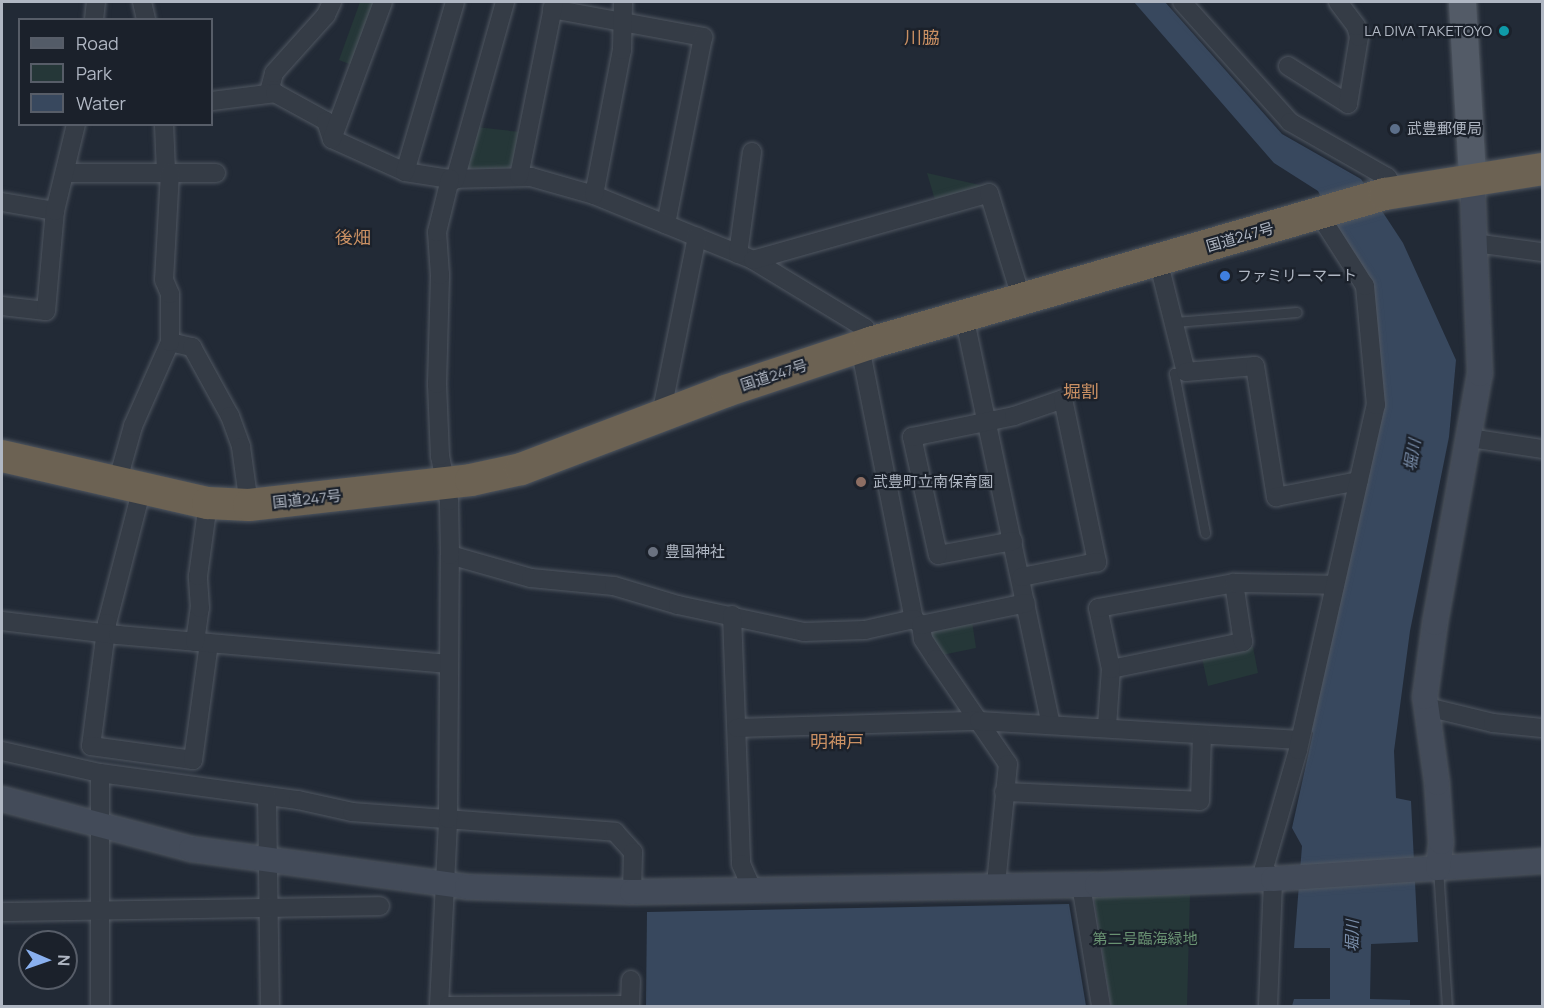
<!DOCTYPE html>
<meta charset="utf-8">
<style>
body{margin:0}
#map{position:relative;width:1544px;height:1008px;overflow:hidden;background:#222a36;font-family:Manrope,"Noto Sans JP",sans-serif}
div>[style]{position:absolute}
.green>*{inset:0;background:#253738}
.water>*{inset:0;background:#38485e}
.roads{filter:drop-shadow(0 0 2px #505761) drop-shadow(0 0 2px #505761)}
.lane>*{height:9px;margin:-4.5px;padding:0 4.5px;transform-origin:4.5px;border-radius:4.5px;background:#353c46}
.street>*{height:18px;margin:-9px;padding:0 9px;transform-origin:9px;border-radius:9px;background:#353c46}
.secondary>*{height:24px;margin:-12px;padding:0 12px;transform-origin:12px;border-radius:12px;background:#434b59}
.primary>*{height:27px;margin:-13.5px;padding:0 13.5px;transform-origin:13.5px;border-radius:13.5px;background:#535b67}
.highway>*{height:32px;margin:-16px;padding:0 16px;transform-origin:16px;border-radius:16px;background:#6c6253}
.dots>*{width:16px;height:16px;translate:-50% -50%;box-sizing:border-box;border:3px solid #1b212b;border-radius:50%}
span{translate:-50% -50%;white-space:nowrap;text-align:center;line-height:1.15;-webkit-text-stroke:4.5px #1b212b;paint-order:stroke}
.poi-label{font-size:15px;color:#b0b7c3}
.right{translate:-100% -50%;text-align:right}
.left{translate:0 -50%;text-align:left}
.street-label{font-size:15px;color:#b0b7c3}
.park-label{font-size:15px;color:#699272}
.water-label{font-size:16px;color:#7a8eaa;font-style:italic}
.quarter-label{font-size:18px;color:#ca9063}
.frame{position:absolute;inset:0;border:3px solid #b0b7c3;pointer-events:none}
.legend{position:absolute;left:18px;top:18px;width:195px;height:108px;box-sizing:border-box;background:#1b212b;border:2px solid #575d68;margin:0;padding:8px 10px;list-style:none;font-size:18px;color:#b0b7c3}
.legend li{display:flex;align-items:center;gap:12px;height:30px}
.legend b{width:30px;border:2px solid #575d68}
.north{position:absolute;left:18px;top:930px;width:60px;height:60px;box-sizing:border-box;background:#1b212b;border:2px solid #575d68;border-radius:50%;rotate:92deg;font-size:16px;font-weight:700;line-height:24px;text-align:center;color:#b0b7c3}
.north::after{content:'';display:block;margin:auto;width:21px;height:27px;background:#89b0ef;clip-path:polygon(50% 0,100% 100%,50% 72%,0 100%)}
</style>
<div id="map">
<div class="green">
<div style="clip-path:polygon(360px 2px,375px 2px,352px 65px,339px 60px)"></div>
<div style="clip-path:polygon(476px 127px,520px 132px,515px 163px,508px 168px,464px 169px)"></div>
<div style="clip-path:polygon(927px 173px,984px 186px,935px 200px)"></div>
<div style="clip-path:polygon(972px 621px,976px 648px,942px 655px,931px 638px,932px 631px)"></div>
<div style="clip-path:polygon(1253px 647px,1258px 673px,1208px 686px,1202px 658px)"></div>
<div style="clip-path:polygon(1190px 894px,1187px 1006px,1111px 1006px,1094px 897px)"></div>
</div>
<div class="water">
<div style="clip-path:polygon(1134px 2px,1165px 2px,1282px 134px,1361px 179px,1403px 243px,1456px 360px,1449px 437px,1410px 631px,1394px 751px,1396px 798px,1411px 801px,1418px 942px,1371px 944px,1370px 999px,1410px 1000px,1410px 1006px,1292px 1006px,1294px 999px,1330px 999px,1330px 948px,1294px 948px,1302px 846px,1292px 828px,1313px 733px,1309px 727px,1382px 415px,1370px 293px,1318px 191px,1274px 163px)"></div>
<div style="clip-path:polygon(1069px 904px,1086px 1006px,646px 1006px,647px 912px)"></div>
</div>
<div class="roads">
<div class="lane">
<div style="left:1175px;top:322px;width:122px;rotate:-4.7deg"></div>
<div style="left:1186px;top:372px;width:12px;rotate:175deg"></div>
<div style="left:1174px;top:373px;width:163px;rotate:79deg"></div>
<div style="left:1438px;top:868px;width:138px;rotate:86.3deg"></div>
</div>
<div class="street">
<div style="left:142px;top:2px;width:18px;rotate:77deg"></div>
<div style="left:1182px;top:2px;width:161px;rotate:48deg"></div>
<div style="left:1290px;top:122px;width:112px;rotate:29.6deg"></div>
<div style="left:1387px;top:177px;width:18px;rotate:56deg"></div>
<div style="left:552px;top:9px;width:154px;rotate:10.5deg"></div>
<div style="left:703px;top:37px;width:191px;rotate:101.2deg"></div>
<div style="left:94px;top:20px;width:18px;rotate:-84deg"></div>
<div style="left:1288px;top:66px;width:71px;rotate:32.3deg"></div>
<div style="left:1348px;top:104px;width:68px;rotate:-80.7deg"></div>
<div style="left:1359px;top:37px;width:11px;rotate:-105deg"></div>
<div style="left:1356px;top:26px;width:30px;rotate:-127deg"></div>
<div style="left:269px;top:92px;width:20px;rotate:-75deg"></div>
<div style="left:274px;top:73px;width:78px;rotate:-48.1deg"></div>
<div style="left:326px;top:15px;width:14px;rotate:-65deg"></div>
<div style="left:212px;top:101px;width:64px;rotate:-7.2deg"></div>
<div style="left:275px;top:93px;width:58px;rotate:28.8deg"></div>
<div style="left:326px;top:121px;width:19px;rotate:72deg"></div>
<div style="left:332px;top:139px;width:80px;rotate:24.3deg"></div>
<div style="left:405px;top:172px;width:46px;rotate:8.8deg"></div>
<div style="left:450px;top:179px;width:81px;rotate:-1.4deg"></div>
<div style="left:531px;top:177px;width:66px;rotate:15.9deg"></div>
<div style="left:594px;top:195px;width:172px;rotate:22.2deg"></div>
<div style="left:753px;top:260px;width:131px;rotate:31.3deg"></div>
<div style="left:865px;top:328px;width:16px;rotate:72deg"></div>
<div style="left:164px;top:124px;width:48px;rotate:87.6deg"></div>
<div style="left:332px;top:139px;width:146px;rotate:-69.6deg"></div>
<div style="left:405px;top:172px;width:177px;rotate:-73.6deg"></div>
<div style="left:65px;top:173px;width:151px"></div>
<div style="left:519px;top:176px;width:177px;rotate:-78.6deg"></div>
<div style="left:455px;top:180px;width:185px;rotate:-74.3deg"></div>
<div style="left:594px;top:195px;width:148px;rotate:-79.1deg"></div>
<div style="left:622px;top:50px;width:48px;rotate:-88.8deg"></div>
<div style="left:2px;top:202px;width:54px;rotate:9.6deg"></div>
<div style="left:1475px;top:243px;width:68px;rotate:7.7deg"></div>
<div style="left:738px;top:254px;width:103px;rotate:-82.2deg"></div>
<div style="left:753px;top:260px;width:245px;rotate:-15.8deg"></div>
<div style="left:989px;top:193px;width:112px;rotate:72.9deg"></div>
<div style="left:1158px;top:260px;width:115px;rotate:76deg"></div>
<div style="left:1186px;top:372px;width:69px;rotate:-5deg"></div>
<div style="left:1255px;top:366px;width:133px;rotate:80.9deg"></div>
<div style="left:1276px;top:497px;width:84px;rotate:-11deg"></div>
<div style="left:2px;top:306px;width:44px;rotate:6.5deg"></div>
<div style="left:46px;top:311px;width:100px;rotate:-84.9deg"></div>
<div style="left:55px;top:211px;width:89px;rotate:-76.4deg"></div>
<div style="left:964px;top:316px;width:417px;rotate:78deg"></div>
<div style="left:170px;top:342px;width:23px;rotate:13deg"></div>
<div style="left:192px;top:347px;width:79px;rotate:61.2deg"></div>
<div style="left:230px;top:416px;width:33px;rotate:70deg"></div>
<div style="left:241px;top:447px;width:59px;rotate:82.1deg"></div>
<div style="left:860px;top:347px;width:277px;rotate:78.8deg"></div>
<div style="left:914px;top:619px;width:9px;rotate:41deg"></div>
<div style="left:921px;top:625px;width:14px;rotate:82deg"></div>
<div style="left:923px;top:639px;width:24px;rotate:57deg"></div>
<div style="left:936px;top:659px;width:127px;rotate:55.6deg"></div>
<div style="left:1008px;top:764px;width:121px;rotate:95.7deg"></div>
<div style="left:661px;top:415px;width:182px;rotate:-78.6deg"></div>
<div style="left:1470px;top:438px;width:73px;rotate:8.7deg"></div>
<div style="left:117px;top:483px;width:59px;rotate:-74.3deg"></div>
<div style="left:133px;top:426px;width:92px;rotate:-66.2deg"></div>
<div style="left:170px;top:342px;width:48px;rotate:-90deg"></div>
<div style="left:170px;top:294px;width:15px;rotate:-113deg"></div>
<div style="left:164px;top:280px;width:108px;rotate:-86.8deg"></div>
<div style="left:142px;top:488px;width:139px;rotate:104.5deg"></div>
<div style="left:107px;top:623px;width:124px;rotate:97.4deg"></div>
<div style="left:91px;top:746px;width:103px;rotate:7.8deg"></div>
<div style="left:193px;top:760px;width:118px;rotate:-82.2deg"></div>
<div style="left:1013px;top:541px;width:76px;rotate:169.4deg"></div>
<div style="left:938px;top:555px;width:121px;rotate:-102.4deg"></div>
<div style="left:912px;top:437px;width:104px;rotate:-11.6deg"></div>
<div style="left:1014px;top:416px;width:52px;rotate:-19.1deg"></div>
<div style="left:1063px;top:399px;width:167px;rotate:78.2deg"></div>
<div style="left:1097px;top:562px;width:77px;rotate:168.8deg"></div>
<div style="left:450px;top:555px;width:84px;rotate:15.9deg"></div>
<div style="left:531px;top:578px;width:83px;rotate:5.5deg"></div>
<div style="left:614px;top:586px;width:67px;rotate:16.5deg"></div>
<div style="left:678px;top:605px;width:129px;rotate:12.1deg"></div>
<div style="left:804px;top:632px;width:61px;rotate:-1.9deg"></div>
<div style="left:865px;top:630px;width:50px;rotate:-12.7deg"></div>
<div style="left:732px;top:615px;width:249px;rotate:87.9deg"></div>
<div style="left:741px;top:864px;width:27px;rotate:66deg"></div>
<div style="left:2px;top:621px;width:117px;rotate:6.9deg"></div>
<div style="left:118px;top:635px;width:332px;rotate:5deg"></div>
<div style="left:921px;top:625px;width:107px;rotate:-11.8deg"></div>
<div style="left:195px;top:642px;width:34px;rotate:-82deg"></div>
<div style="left:200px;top:608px;width:32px;rotate:-94deg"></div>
<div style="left:198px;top:576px;width:74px;rotate:-82.2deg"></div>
<div style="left:1111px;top:669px;width:135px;rotate:-11.6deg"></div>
<div style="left:1243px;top:642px;width:60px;rotate:-98.7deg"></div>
<div style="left:1427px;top:707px;width:68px;rotate:13.6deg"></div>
<div style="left:1493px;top:723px;width:49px;rotate:5.8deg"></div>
<div style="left:1107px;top:726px;width:57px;rotate:-86deg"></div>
<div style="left:1111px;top:669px;width:62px;rotate:-102deg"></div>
<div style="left:1098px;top:608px;width:138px;rotate:-10.4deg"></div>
<div style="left:1234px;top:583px;width:101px;rotate:1.1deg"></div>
<div style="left:737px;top:728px;width:242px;rotate:-1.7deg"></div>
<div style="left:979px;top:721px;width:321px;rotate:3.4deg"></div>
<div style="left:2px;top:751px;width:100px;rotate:12.7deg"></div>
<div style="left:100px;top:773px;width:200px;rotate:7.8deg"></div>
<div style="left:298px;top:800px;width:55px;rotate:12.5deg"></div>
<div style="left:352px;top:812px;width:264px;rotate:4.3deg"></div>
<div style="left:615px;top:832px;width:27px;rotate:48deg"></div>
<div style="left:633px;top:852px;width:40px;rotate:91.4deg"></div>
<div style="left:100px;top:773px;width:233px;rotate:90deg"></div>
<div style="left:1004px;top:792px;width:196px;rotate:2.6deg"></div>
<div style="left:1200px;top:801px;width:66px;rotate:-88.3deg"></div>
<div style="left:267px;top:796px;width:210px;rotate:89.2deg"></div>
<div style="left:1081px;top:885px;width:123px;rotate:80.6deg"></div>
<div style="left:2px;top:912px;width:378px;rotate:-0.9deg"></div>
<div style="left:439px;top:1006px;width:187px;rotate:-87.2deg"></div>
<div style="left:448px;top:819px;width:264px;rotate:-89.6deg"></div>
<div style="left:450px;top:555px;width:54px;rotate:-91.1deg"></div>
<div style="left:449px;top:501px;width:46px;rotate:-101.3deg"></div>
<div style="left:440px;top:456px;width:72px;rotate:-92.4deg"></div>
<div style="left:437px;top:384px;width:109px;rotate:-88.4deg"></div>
<div style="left:440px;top:275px;width:43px;rotate:-94deg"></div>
<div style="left:437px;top:232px;width:55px;rotate:-76.2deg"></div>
<div style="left:448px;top:1006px;width:182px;rotate:-0.3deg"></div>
<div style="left:630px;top:1005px;width:25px;rotate:-88deg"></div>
<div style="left:1268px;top:1006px;width:127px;rotate:-87.7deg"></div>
<div style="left:1273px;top:879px;width:14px;rotate:-129deg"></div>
<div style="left:1264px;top:868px;width:123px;rotate:-73.9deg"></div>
<div style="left:1298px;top:750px;width:354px;rotate:-77.3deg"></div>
<div style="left:1376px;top:405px;width:120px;rotate:-95.3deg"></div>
<div style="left:1365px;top:286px;width:85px;rotate:-122.6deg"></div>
</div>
<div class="secondary">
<div style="left:2px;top:799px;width:196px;rotate:14.8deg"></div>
<div style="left:191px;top:849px;width:279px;rotate:7.8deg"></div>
<div style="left:467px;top:887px;width:165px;rotate:1.7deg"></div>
<div style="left:632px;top:892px;width:465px;rotate:-0.9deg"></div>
<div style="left:1097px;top:885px;width:176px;rotate:-2deg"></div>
<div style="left:1273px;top:879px;width:270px;rotate:-3.8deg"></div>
<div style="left:1438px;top:868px;width:26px;rotate:-83deg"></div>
<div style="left:1441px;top:842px;width:59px;rotate:-93.9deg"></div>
<div style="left:1437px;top:783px;width:87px;rotate:-97.9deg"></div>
<div style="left:1425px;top:697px;width:75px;rotate:-82.3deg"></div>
<div style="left:1435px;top:623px;width:253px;rotate:-79.8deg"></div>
<div style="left:1480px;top:374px;width:196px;rotate:-92.3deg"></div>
</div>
<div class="primary">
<div style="left:1462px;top:2px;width:176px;rotate:86.7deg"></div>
</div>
<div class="highway">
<div style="left:2px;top:456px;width:211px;rotate:12.9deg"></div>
<div style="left:208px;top:503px;width:41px;rotate:2.8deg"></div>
<div style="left:249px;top:505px;width:223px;rotate:-6.4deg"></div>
<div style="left:471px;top:480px;width:51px;rotate:-12.4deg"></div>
<div style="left:521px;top:469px;width:219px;rotate:-20.8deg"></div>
<div style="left:726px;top:391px;width:152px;rotate:-18.4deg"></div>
<div style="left:870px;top:343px;width:536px;rotate:-16.14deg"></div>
<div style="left:1385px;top:194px;width:159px;rotate:-9deg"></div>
</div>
</div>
<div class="dots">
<div style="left:1504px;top:31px;background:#0f9aa8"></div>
<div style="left:1395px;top:129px;background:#5c6f8a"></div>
<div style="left:1225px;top:276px;background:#3f7fe0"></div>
<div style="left:861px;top:482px;background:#8d6e63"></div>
<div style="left:653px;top:552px;background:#6b7280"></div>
</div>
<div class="poi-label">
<span class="right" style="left:1492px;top:31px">LA DIVA TAKETOYO</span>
<span class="left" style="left:1407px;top:129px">武豊郵便局</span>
<span class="left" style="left:1237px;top:276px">ファミリーマート</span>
<span class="left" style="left:873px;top:482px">武豊町立南保育園</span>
<span class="left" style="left:665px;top:552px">豊国神社</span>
</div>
<div class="street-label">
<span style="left:1240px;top:237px;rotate:-16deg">国道247号</span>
<span style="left:774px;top:375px;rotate:-18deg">国道247号</span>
<span style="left:307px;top:499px;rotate:-6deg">国道247号</span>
</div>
<div class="park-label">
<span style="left:1145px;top:939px">第二号臨海緑地</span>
</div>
<div class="water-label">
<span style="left:1412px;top:455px;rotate:-80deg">堀川</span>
<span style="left:1352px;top:936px;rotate:-89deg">堀川</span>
</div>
<div class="quarter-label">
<span style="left:922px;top:37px">川脇</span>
<span style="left:353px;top:237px">後畑</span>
<span style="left:1081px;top:391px">堀割</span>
<span style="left:837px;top:741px">明神戸</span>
</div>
<div class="frame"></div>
<ul class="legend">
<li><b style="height:8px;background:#535b67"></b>Road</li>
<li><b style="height:16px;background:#253738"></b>Park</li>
<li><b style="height:16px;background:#38485e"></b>Water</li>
</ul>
<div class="north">N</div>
</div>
